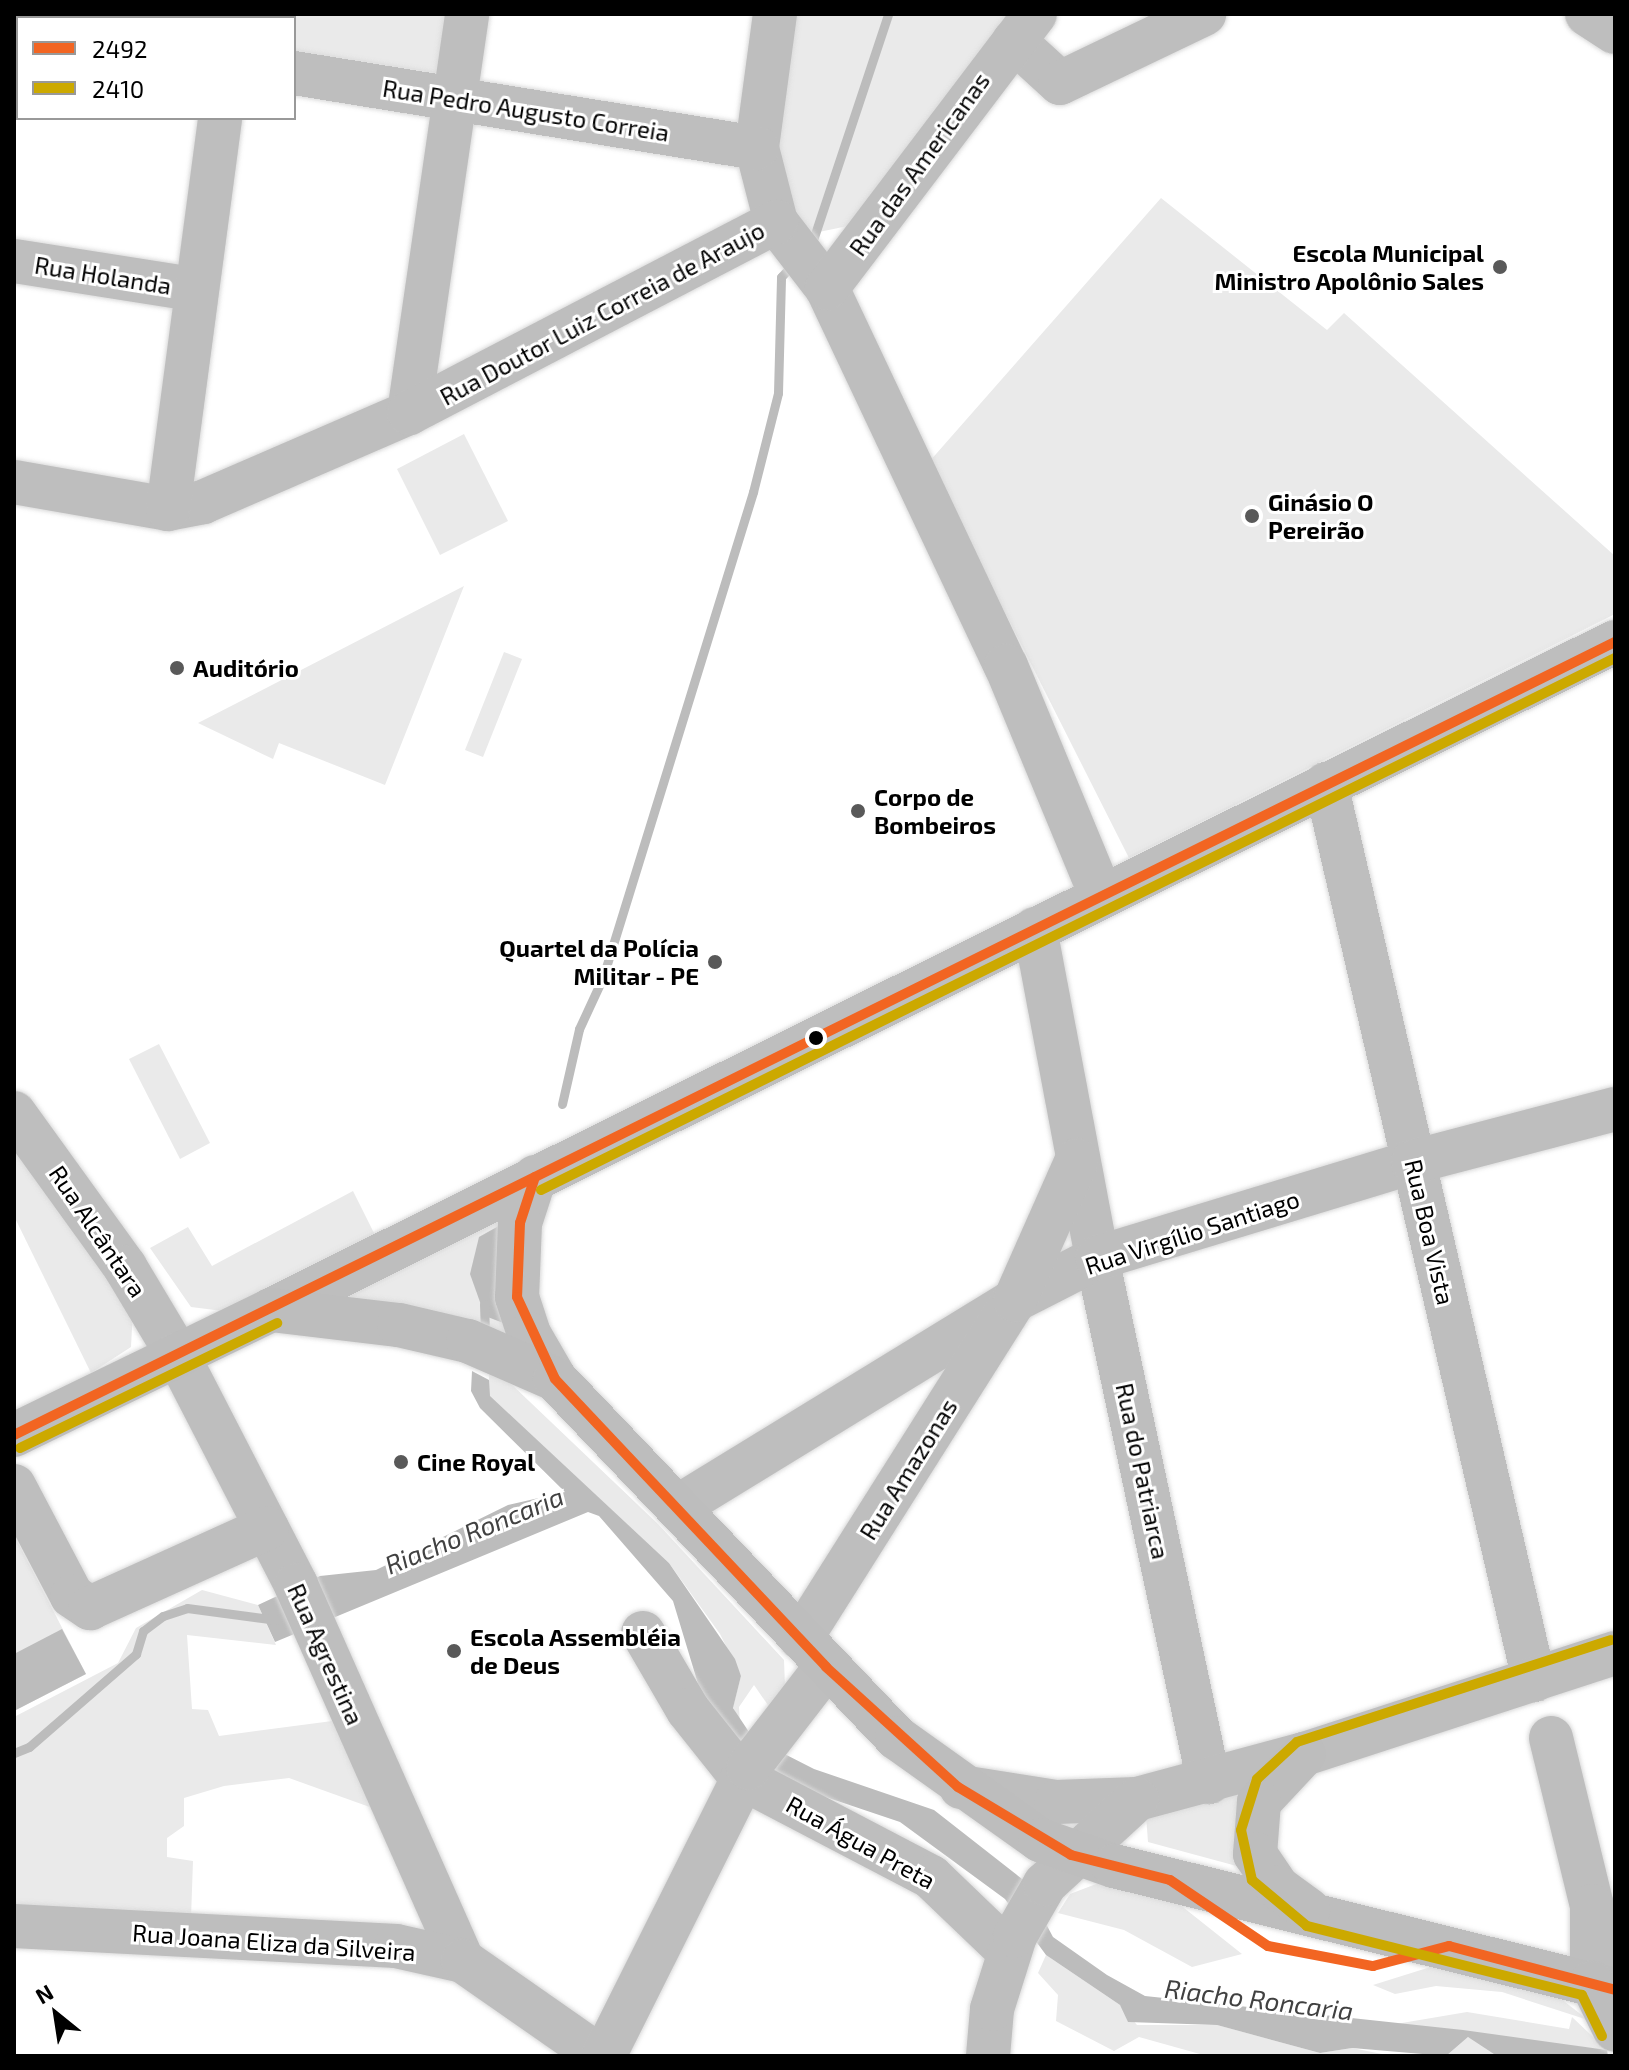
<!DOCTYPE html>
<meta charset="utf-8">
<style>
body{margin:0}
#map{position:relative;width:1629px;height:2070px;overflow:hidden;background:#fff;font-family:"Exo 2",sans-serif}
div>[style]{position:absolute}
.green>*{inset:0;background:#eaeaea}
.water>*{inset:0;background:#bcbcbc}
.stream>*{height:9px;margin:-4.5px;padding:0 4.5px;transform-origin:4.5px;border-radius:4.5px;background:#bcbcbc}
.roads{filter:drop-shadow(0 0 2px #dbdbdb) drop-shadow(0 0 2px #dbdbdb)}
.minor>*{height:44px;margin:-22px;padding:0 22px;transform-origin:22px;border-radius:22px;background:#bebebe}
.major>*{height:44px;margin:-22px;padding:0 22px;transform-origin:22px;border-radius:22px;background:#bdbdbd}
.bus-1>*{height:10px;margin:-5px;padding:0 5px;transform-origin:5px;border-radius:5px;background:#f26522}
.bus-2>*{height:10px;margin:-5px;padding:0 5px;transform-origin:5px;border-radius:5px;background:#cca900}
.dots>*{width:22px;height:22px;translate:-50% -50%;box-sizing:border-box;border:4px solid #fff;border-radius:50%}
span{translate:-50% -50%;white-space:nowrap;text-align:center;line-height:1.15;-webkit-text-stroke:6px #fff;paint-order:stroke}
.street-label{font-size:24px;color:#000}
.poi-label{font-size:24px;color:#000;font-weight:700}
.right{translate:-100% -50%;text-align:right}
.left{translate:0 -50%;text-align:left}
.water-label{font-size:26px;color:#414141;font-style:italic}
.frame{position:absolute;inset:0;border:16px solid #000;pointer-events:none}
.legend{position:absolute;left:16px;top:16px;width:280px;height:104px;box-sizing:border-box;background:#fff;border:2px solid #999;margin:0;padding:10px 14px;list-style:none;font-size:24px;color:#000}
.legend li{display:flex;align-items:center;gap:16px;height:40px}
.legend b{width:40px;border:2px solid #999}
.north{position:absolute;left:16px;top:1974px;width:80px;height:80px;-webkit-text-stroke:6px #fff;paint-order:stroke;rotate:330deg;font-size:22px;font-weight:700;line-height:32px;text-align:center;color:#000}
.north::after{content:'';display:block;margin:auto;width:28px;height:36px;background:#000;clip-path:polygon(50% 0,100% 100%,50% 72%,0 100%)}
</style>
<div id="map">
<div class="green">
<div style="clip-path:polygon(249px 14px,457px 14px,447px 75px,294px 51px,294px 18px)"></div>
<div style="clip-path:polygon(790px 14px,1023px 14px,848px 226px,814px 233px,794px 219px,770px 139px)"></div>
<div style="clip-path:polygon(1161px 198px,1327px 330px,1344px 313px,1615px 556px,1615px 614px,1129px 858px,929px 462px)"></div>
<div style="clip-path:polygon(464px 434px,508px 521px,440px 555px,397px 469px)"></div>
<div style="clip-path:polygon(464px 586px,385px 785px,279px 743px,273px 759px,198px 723px)"></div>
<div style="clip-path:polygon(504px 652px,522px 659px,483px 757px,465px 750px)"></div>
<div style="clip-path:polygon(159px 1044px,210px 1143px,180px 1159px,129px 1059px)"></div>
<div style="clip-path:polygon(14px 1134px,133px 1308px,131px 1347px,91px 1373px,14px 1216px)"></div>
<div style="clip-path:polygon(353px 1191px,375px 1235px,223px 1311px,191px 1307px,150px 1248px,188px 1227px,212px 1266px)"></div>
<div style="clip-path:polygon(514px 1208px,521px 1339px,343px 1295px)"></div>
<div style="clip-path:polygon(489px 1363px,658px 1524px,784px 1660px,785px 1686px,770px 1708px,754px 1685px,739px 1707px,740px 1724px,733px 1707px,741px 1676px,720px 1634px,669px 1563px,489px 1396px)"></div>
<div style="clip-path:polygon(14px 1535px,86px 1674px,14px 1711px)"></div>
<div style="clip-path:polygon(202px 1590px,258px 1605px,276px 1645px,187px 1635px,192px 1709px,208px 1710px,219px 1736px,340px 1720px,378px 1810px,289px 1778px,224px 1786px,184px 1798px,184px 1826px,167px 1838px,167px 1857px,193px 1861px,191px 1918px,14px 1912px,14px 1717px,118px 1663px,136px 1628px)"></div>
<div style="clip-path:polygon(1241px 1784px,1244px 1868px,1148px 1842px,1146px 1815px)"></div>
<div style="clip-path:polygon(1104px 1881px,1174px 1900px,1242px 1954px,1192px 1967px,1124px 1930px,1058px 1913px,1070px 1894px)"></div>
<div style="clip-path:polygon(1046px 1955px,1120px 2005px,1137px 2025px,1217px 2025px,1320px 2053px,1352px 2048px,1392px 2056px,1207px 2056px,1139px 2037px,1114px 2051px,1056px 2021px,1058px 1995px,1038px 1973px)"></div>
<div style="clip-path:polygon(1440px 1964px,1541px 1983px,1588px 2020px,1502px 1992px,1436px 1986px,1395px 1994px,1373px 1985px)"></div>
<div style="clip-path:polygon(1467px 2012px,1569px 2029px,1572px 2017px,1607px 2050px,1390px 2025px)"></div>
<div style="clip-path:polygon(1468px 2037px,1487px 2044px,1497px 2056px,1446px 2056px)"></div>
</div>
<div class="water">
<div style="clip-path:polygon(504px 1223px,506px 1324px,485px 1316px,470px 1274px,479px 1237px)"></div>
<div style="clip-path:polygon(472px 1371px,489px 1380px,490px 1396px,669px 1563px,735px 1659px,741px 1676px,733px 1708px,753px 1738px,814px 1769px,934px 1810px,1022px 1879px,1053px 1937px,1107px 1975px,1145px 1996px,1463px 2030px,1607px 2050px,1608px 2056px,1497px 2056px,1468px 2037px,1446px 2056px,1352px 2048px,1320px 2053px,1217px 2025px,1128px 2022px,1120px 2005px,1046px 1955px,1005px 1899px,900px 1822px,784px 1783px,742px 1755px,702px 1697px,673px 1601px,599px 1516px,588px 1512px,275px 1642px,258px 1605px,320px 1576px,376px 1570px,508px 1505px,565px 1492px,480px 1408px,471px 1391px)"></div>
<div style="clip-path:polygon(62px 1629px,86px 1674px,14px 1711px,14px 1654px)"></div>
</div>
<div class="stream">
<div style="left:811px;top:246px;width:244px;rotate:-71.6deg"></div>
<div style="left:562px;top:1104px;width:77px;rotate:-77.2deg"></div>
<div style="left:579px;top:1029px;width:57px;rotate:-65.2deg"></div>
<div style="left:603px;top:977px;width:508px;rotate:-72.81deg"></div>
<div style="left:753px;top:492px;width:102px;rotate:-75.8deg"></div>
<div style="left:778px;top:393px;width:116px;rotate:-88.5deg"></div>
<div style="left:781px;top:277px;width:16px;rotate:-47deg"></div>
<div style="left:484px;top:1304px;width:33px;rotate:88deg"></div>
<div style="left:14px;top:1753px;width:16px;rotate:-22deg"></div>
<div style="left:29px;top:1747px;width:142px;rotate:-41deg"></div>
<div style="left:136px;top:1654px;width:24px;rotate:-73deg"></div>
<div style="left:143px;top:1631px;width:25px;rotate:-37deg"></div>
<div style="left:163px;top:1616px;width:25px;rotate:-18deg"></div>
<div style="left:187px;top:1608px;width:91px;rotate:7.6deg"></div>
</div>
<div class="roads">
<div class="minor">
<div style="left:775px;top:14px;width:135px;rotate:97.7deg"></div>
<div style="left:757px;top:148px;width:76px;rotate:75.6deg"></div>
<div style="left:776px;top:222px;width:83px;rotate:52.3deg"></div>
<div style="left:827px;top:288px;width:418px;rotate:64.7deg"></div>
<div style="left:1006px;top:666px;width:248px;rotate:67.5deg"></div>
<div style="left:1587px;top:14px;width:33px;rotate:33deg"></div>
<div style="left:236px;top:18px;width:4px;rotate:-90deg"></div>
<div style="left:14px;top:24px;width:4px;rotate:14deg"></div>
<div style="left:1014px;top:41px;width:62px;rotate:42.4deg"></div>
<div style="left:1060px;top:83px;width:160px;rotate:-25.6deg"></div>
<div style="left:294px;top:73px;width:469px;rotate:9.2deg"></div>
<div style="left:14px;top:261px;width:181px;rotate:8.9deg"></div>
<div style="left:827px;top:288px;width:344px;rotate:-52.8deg"></div>
<div style="left:409px;top:413px;width:403px;rotate:-81.7deg"></div>
<div style="left:14px;top:482px;width:156px;rotate:9.9deg"></div>
<div style="left:168px;top:509px;width:36px;rotate:-11deg"></div>
<div style="left:203px;top:502px;width:224px;rotate:-23.4deg"></div>
<div style="left:409px;top:413px;width:414px;rotate:-27.5deg"></div>
<div style="left:168px;top:509px;width:394px;rotate:-82.4deg"></div>
<div style="left:1326px;top:784px;width:920px;rotate:76.93deg"></div>
<div style="left:1035px;top:929px;width:335px;rotate:79.3deg"></div>
<div style="left:1097px;top:1258px;width:536px;rotate:77.94deg"></div>
<div style="left:14px;top:1113px;width:190px;rotate:54.2deg"></div>
<div style="left:125px;top:1267px;width:101px;rotate:59.1deg"></div>
<div style="left:177px;top:1354px;width:260px;rotate:62.7deg"></div>
<div style="left:296px;top:1585px;width:411px;rotate:66.1deg"></div>
<div style="left:535px;top:1177px;width:48px;rotate:108.1deg"></div>
<div style="left:520px;top:1223px;width:74px;rotate:92.3deg"></div>
<div style="left:517px;top:1297px;width:39px;rotate:72deg"></div>
<div style="left:529px;top:1334px;width:52px;rotate:60deg"></div>
<div style="left:271px;top:1310px;width:1501px;rotate:-26.43deg"></div>
<div style="left:14px;top:1486px;width:124px;rotate:62.2deg"></div>
<div style="left:72px;top:1596px;width:22px;rotate:34deg"></div>
<div style="left:90px;top:1608px;width:194px;rotate:-24.3deg"></div>
<div style="left:679px;top:1506px;width:394px;rotate:-31.5deg"></div>
<div style="left:1015px;top:1300px;width:92px;rotate:-27.1deg"></div>
<div style="left:1097px;top:1258px;width:330px;rotate:-16.9deg"></div>
<div style="left:1413px;top:1162px;width:209px;rotate:-14.7deg"></div>
<div style="left:643px;top:1633px;width:89px;rotate:59.7deg"></div>
<div style="left:688px;top:1710px;width:87px;rotate:51.5deg"></div>
<div style="left:742px;top:1778px;width:213px;rotate:27.6deg"></div>
<div style="left:931px;top:1877px;width:105px;rotate:43.8deg"></div>
<div style="left:801px;top:1638px;width:400px;rotate:-57.7deg"></div>
<div style="left:1015px;top:1300px;width:153px;rotate:-66.1deg"></div>
<div style="left:1551px;top:1738px;width:173px;rotate:76.3deg"></div>
<div style="left:1592px;top:1906px;width:77px;rotate:90deg"></div>
<div style="left:961px;top:1787px;width:96px;rotate:9deg"></div>
<div style="left:1056px;top:1802px;width:81px;rotate:-2.1deg"></div>
<div style="left:1137px;top:1799px;width:173px;rotate:-15.1deg"></div>
<div style="left:1304px;top:1754px;width:327px;rotate:-18deg"></div>
<div style="left:14px;top:1926px;width:383px;rotate:3deg"></div>
<div style="left:396px;top:1946px;width:69px;rotate:12.6deg"></div>
<div style="left:463px;top:1961px;width:166px;rotate:34.9deg"></div>
<div style="left:604px;top:2056px;width:322px;rotate:-63.4deg"></div>
<div style="left:748px;top:1768px;width:128px;rotate:-52.3deg"></div>
<div style="left:988px;top:2056px;width:47px;rotate:-85.1deg"></div>
<div style="left:992px;top:2009px;width:77px;rotate:-72.5deg"></div>
<div style="left:1015px;top:1936px;width:60px;rotate:-60deg"></div>
<div style="left:1045px;top:1884px;width:125px;rotate:-42.7deg"></div>
</div>
<div class="major">
<div style="left:14px;top:1435px;width:286px;rotate:-25.9deg"></div>
<div style="left:271px;top:1310px;width:129px;rotate:6.7deg"></div>
<div style="left:399px;top:1325px;width:71px;rotate:13.1deg"></div>
<div style="left:468px;top:1341px;width:95px;rotate:23.6deg"></div>
<div style="left:555px;top:1379px;width:496px;rotate:46.4deg"></div>
<div style="left:897px;top:1738px;width:176px;rotate:35.5deg"></div>
<div style="left:1040px;top:1840px;width:78px;rotate:19.4deg"></div>
<div style="left:1114px;top:1866px;width:516px;rotate:13.9deg"></div>
<div style="left:1304px;top:1754px;width:66px;rotate:133.2deg"></div>
<div style="left:1259px;top:1802px;width:52px;rotate:94.4deg"></div>
<div style="left:1255px;top:1854px;width:40px;rotate:56deg"></div>
<div style="left:1277px;top:1887px;width:39px;rotate:36deg"></div>
<div style="left:1592px;top:1983px;width:52px;rotate:63.9deg"></div>
</div>
</div>
<div class="bus-1">
<div style="left:535px;top:1177px;width:48px;rotate:108.1deg"></div>
<div style="left:520px;top:1223px;width:74px;rotate:92.3deg"></div>
<div style="left:517px;top:1297px;width:90px;rotate:65.1deg"></div>
<div style="left:555px;top:1379px;width:395px;rotate:46.7deg"></div>
<div style="left:826px;top:1667px;width:178px;rotate:42.3deg"></div>
<div style="left:958px;top:1787px;width:132px;rotate:31deg"></div>
<div style="left:1071px;top:1855px;width:102px;rotate:14.2deg"></div>
<div style="left:1170px;top:1880px;width:118px;rotate:34deg"></div>
<div style="left:1268px;top:1946px;width:107px;rotate:10.8deg"></div>
<div style="left:1373px;top:1966px;width:79px;rotate:-14.7deg"></div>
<div style="left:1449px;top:1946px;width:172px;rotate:14.8deg"></div>
<div style="left:14px;top:1435px;width:1787px;rotate:-26.35deg"></div>
</div>
<div class="bus-2">
<div style="left:541px;top:1190px;width:1199px;rotate:-26.35deg"></div>
<div style="left:20px;top:1448px;width:286px;rotate:-25.9deg"></div>
<div style="left:1602px;top:2036px;width:46px;rotate:-116deg"></div>
<div style="left:1582px;top:1995px;width:284px;rotate:-165.9deg"></div>
<div style="left:1307px;top:1926px;width:72px;rotate:-140.1deg"></div>
<div style="left:1252px;top:1880px;width:51px;rotate:-102.4deg"></div>
<div style="left:1241px;top:1830px;width:53px;rotate:-72.6deg"></div>
<div style="left:1257px;top:1779px;width:54px;rotate:-42.8deg"></div>
<div style="left:1297px;top:1742px;width:330px;rotate:-18deg"></div>
</div>
<div class="dots">
<div style="left:1500px;top:267px;background:#595959"></div>
<div style="left:1252px;top:516px;background:#595959"></div>
<div style="left:177px;top:668px;background:#595959"></div>
<div style="left:858px;top:811px;background:#595959"></div>
<div style="left:715px;top:962px;background:#595959"></div>
<div style="left:816px;top:1038px;background:#000"></div>
<div style="left:401px;top:1462px;background:#595959"></div>
<div style="left:454px;top:1651px;background:#595959"></div>
</div>
<div class="street-label">
<span style="left:526px;top:110px;rotate:9deg">Rua Pedro Augusto Correia</span>
<span style="left:919px;top:164px;rotate:-54deg">Rua das Americanas</span>
<span style="left:103px;top:275px;rotate:9deg">Rua Holanda</span>
<span style="left:602px;top:313px;rotate:-28deg">Rua Doutor Luiz Correia de Araujo</span>
<span style="left:98px;top:1231px;rotate:56deg">Rua Alcântara</span>
<span style="left:1192px;top:1232px;rotate:-18deg">Rua Virgílio Santiago</span>
<span style="left:1430px;top:1232px;rotate:77deg">Rua Boa Vista</span>
<span style="left:908px;top:1469px;rotate:-58deg">Rua Amazonas</span>
<span style="left:1143px;top:1471px;rotate:78deg">Rua do Patriarca</span>
<span style="left:326px;top:1654px;rotate:66deg">Rua Agrestina</span>
<span style="left:861px;top:1842px;rotate:29deg">Rua Água Preta</span>
<span style="left:274px;top:1942px;rotate:4deg">Rua Joana Eliza da Silveira</span>
</div>
<div class="poi-label">
<span class="right" style="left:1484px;top:267px">Escola Municipal<br>Ministro Apolônio Sales</span>
<span class="left" style="left:1268px;top:516px">Ginásio O<br>Pereirão</span>
<span class="left" style="left:193px;top:668px">Auditório</span>
<span class="left" style="left:874px;top:811px">Corpo de<br>Bombeiros</span>
<span class="right" style="left:699px;top:962px">Quartel da Polícia<br>Militar - PE</span>
<span class="left" style="left:417px;top:1462px">Cine Royal</span>
<span class="left" style="left:470px;top:1651px">Escola Assembléia<br>de Deus</span>
</div>
<div class="water-label">
<span style="left:474px;top:1530px;rotate:-22deg">Riacho Roncaria</span>
<span style="left:1259px;top:1999px;rotate:7deg">Riacho Roncaria</span>
</div>
<div class="frame"></div>
<ul class="legend">
<li><b style="height:10px;background:#f26522"></b>2492</li>
<li><b style="height:10px;background:#cca900"></b>2410</li>
</ul>
<div class="north">N</div>
</div>
